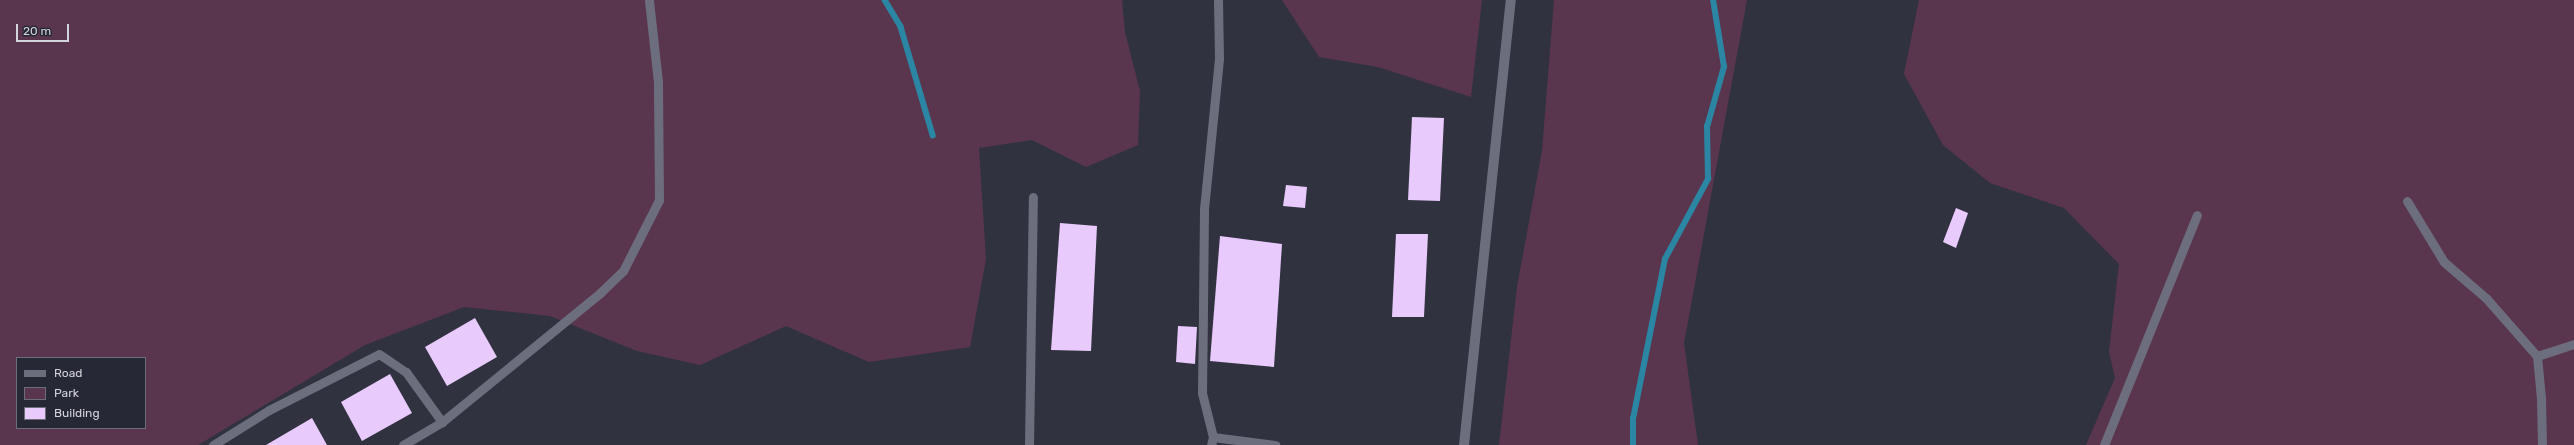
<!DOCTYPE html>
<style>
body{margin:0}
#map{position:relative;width:2574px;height:445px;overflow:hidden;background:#31323f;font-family:Rubik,sans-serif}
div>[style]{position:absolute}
.green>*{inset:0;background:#5a364e}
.stream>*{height:5.5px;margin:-2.75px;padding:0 2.75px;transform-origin:2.75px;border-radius:2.75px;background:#2b86a4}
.building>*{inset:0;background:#e8cafd}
.lane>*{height:9px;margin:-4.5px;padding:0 4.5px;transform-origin:4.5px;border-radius:4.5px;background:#6d6e7d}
.secondary>*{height:10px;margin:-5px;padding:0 5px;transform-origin:5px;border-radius:5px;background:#6d6e7d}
span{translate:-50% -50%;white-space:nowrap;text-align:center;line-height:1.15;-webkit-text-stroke:4px #272835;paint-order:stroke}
.legend{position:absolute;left:16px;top:357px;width:130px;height:72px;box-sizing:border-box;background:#272835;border:1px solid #6c6d78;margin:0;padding:5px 7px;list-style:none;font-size:12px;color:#d3d4dc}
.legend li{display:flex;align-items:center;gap:8px;height:20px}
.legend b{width:20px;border:1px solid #6c6d78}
.scale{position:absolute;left:16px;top:24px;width:53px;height:18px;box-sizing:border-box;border:2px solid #d3d4dc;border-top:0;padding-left:5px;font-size:12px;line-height:14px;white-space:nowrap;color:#d3d4dc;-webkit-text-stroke:3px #272835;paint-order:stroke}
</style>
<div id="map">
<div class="green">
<div style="clip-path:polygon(evenodd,0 0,1122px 0,1125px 32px,1140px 91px,1138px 145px,1086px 167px,1032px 140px,979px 148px,986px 259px,970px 347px,869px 362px,786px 326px,700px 365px,637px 351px,550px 316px,464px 307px,365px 345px,198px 445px,0 445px,0 0,17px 358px,145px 358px,145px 428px,17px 428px,17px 358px)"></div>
<div style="clip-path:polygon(1282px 0,1482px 0,1471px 97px,1378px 67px,1319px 57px)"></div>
<div style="clip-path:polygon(1554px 0,1747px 0,1684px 343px,1698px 445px,1499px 445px,1517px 287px,1542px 151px)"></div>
<div style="clip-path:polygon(1919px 0,2574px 0,2574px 445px,2086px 445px,2115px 378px,2109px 352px,2119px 264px,2064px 208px,1990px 183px,1943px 145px,1904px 74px)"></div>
</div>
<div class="stream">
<div style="left:885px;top:0;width:31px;rotate:59deg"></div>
<div style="left:901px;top:27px;width:113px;rotate:73.5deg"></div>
<div style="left:1633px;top:445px;width:26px;rotate:-90deg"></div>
<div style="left:1633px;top:419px;width:163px;rotate:-78.7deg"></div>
<div style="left:1665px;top:259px;width:91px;rotate:-61.7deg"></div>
<div style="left:1708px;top:179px;width:52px;rotate:-91.1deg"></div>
<div style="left:1707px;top:127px;width:62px;rotate:-74.2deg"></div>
<div style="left:1724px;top:67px;width:68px;rotate:-99.3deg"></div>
</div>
<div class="building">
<div style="clip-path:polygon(1412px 117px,1444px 118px,1440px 201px,1408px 200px)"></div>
<div style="clip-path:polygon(1286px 185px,1307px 187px,1305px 208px,1283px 206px)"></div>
<div style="clip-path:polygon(1956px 208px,1968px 213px,1956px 248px,1943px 242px)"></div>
<div style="clip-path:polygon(1060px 223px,1097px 226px,1091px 351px,1051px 350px)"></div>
<div style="clip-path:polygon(1396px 234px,1428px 234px,1424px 317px,1392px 317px)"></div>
<div style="clip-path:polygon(1220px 236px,1282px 244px,1274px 367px,1210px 361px)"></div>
<div style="clip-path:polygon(475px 318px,497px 357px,447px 386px,425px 347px)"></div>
<div style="clip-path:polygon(1178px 326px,1197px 327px,1195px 364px,1176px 362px)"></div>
<div style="clip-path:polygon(390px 374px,412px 413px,362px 441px,341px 402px)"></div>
<div style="clip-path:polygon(312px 418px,327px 445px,266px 445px)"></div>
</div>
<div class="lane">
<div style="left:2407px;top:201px;width:71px;rotate:58.8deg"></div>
<div style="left:2444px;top:262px;width:55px;rotate:40.6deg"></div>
<div style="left:2486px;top:298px;width:77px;rotate:48.7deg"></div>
<div style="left:2537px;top:356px;width:42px;rotate:84.6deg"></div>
<div style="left:2541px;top:398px;width:47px;rotate:88.8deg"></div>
<div style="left:2537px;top:356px;width:39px;rotate:-18deg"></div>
<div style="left:1213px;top:437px;width:63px;rotate:7.4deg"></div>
<div style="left:213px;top:445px;width:66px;rotate:-32deg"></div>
<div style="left:269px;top:410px;width:123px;rotate:-27deg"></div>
<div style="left:379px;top:354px;width:32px;rotate:34deg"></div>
<div style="left:406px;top:372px;width:62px;rotate:54.2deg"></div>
<div style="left:403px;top:445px;width:45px;rotate:-30.5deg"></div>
<div style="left:442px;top:422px;width:204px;rotate:-39.2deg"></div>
<div style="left:600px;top:293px;width:32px;rotate:-44deg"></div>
<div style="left:623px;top:271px;width:80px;rotate:-63.1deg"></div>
<div style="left:659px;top:200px;width:118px;rotate:-90.5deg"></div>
<div style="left:658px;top:82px;width:82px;rotate:-96.3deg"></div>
<div style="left:1029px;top:445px;width:248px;rotate:-89.1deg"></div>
<div style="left:1211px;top:445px;width:8px;rotate:-76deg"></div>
<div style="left:1213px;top:437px;width:45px;rotate:-104deg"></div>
<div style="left:1202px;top:393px;width:86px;rotate:-89.3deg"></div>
<div style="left:1203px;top:307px;width:98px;rotate:-89.4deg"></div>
<div style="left:1204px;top:209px;width:152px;rotate:-84.3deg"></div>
<div style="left:1219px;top:58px;width:58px;rotate:-91deg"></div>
<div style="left:2104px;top:445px;width:248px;rotate:-68deg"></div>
</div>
<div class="secondary">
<div style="left:1464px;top:445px;width:447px;rotate:-84deg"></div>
</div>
<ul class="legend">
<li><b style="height:5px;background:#6d6e7d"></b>Road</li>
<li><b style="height:11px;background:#5a364e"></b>Park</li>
<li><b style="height:11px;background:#e8cafd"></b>Building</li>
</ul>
<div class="scale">20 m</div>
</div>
